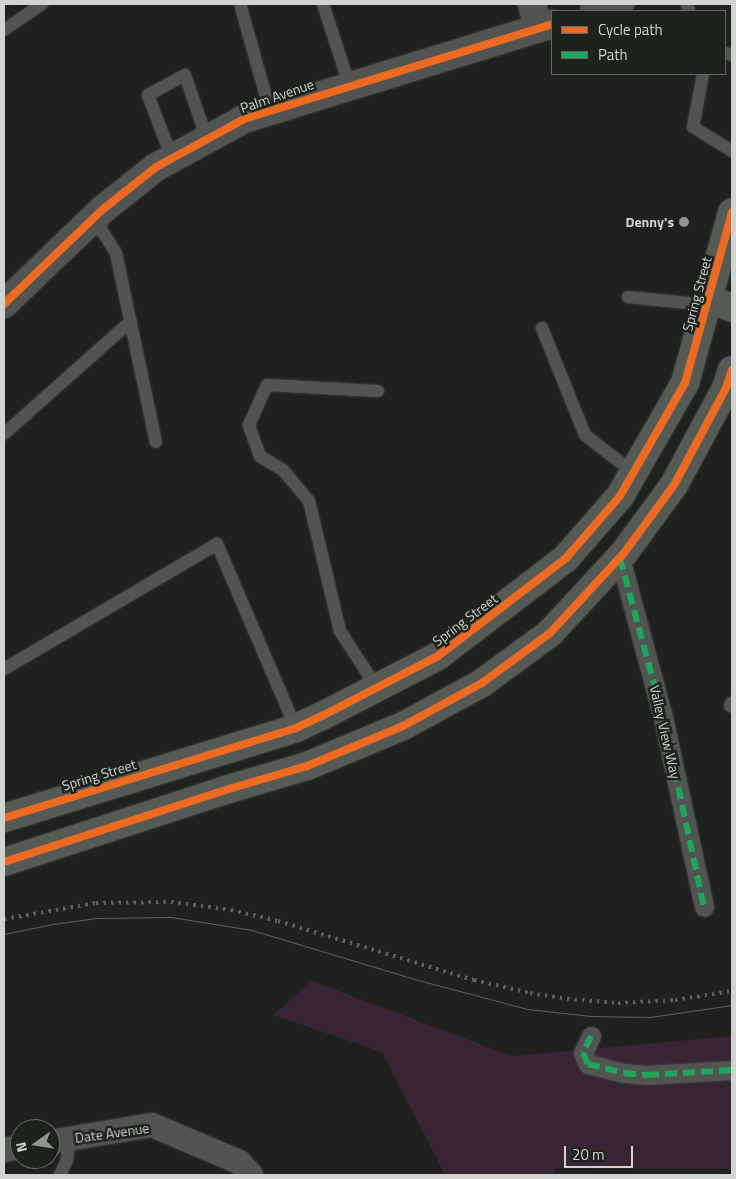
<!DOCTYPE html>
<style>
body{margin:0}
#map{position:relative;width:736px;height:1179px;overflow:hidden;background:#1e211e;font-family:"Titillium Web",sans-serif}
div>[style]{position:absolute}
.green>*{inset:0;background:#392434}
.roads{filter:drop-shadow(0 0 1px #3c3e3c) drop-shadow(0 0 1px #3c3e3c)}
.service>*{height:12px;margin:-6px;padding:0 6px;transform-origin:6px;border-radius:6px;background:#525452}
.pedestrian>*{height:19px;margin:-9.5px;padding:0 9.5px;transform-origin:9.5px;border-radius:9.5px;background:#525452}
.minor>*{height:24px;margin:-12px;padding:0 12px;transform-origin:12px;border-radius:12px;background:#525452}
.tertiary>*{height:28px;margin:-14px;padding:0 14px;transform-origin:14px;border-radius:14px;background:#525452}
.secondary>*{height:28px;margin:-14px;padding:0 14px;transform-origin:14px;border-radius:14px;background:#555a55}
.tram>*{height:1px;margin:-0.5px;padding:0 0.5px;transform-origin:0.5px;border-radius:0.5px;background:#5e5f5e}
.rail>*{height:4px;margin-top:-2px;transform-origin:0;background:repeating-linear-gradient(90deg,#5e5f5e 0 2.5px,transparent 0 7.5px)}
.quiet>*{height:6px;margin-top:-3px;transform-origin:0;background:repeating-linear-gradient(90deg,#20a55d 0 12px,transparent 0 18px)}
.cycleway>*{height:8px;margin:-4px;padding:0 4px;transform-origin:4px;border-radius:4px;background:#ed6a23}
.dots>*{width:14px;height:14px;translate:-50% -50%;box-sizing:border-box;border:2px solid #1d221d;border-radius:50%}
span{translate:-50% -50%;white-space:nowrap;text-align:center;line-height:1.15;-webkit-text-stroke:5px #1d221d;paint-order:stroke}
.street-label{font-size:14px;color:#d0d3d0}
.poi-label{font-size:14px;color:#d0d3d0;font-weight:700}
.right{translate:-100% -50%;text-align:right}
.frame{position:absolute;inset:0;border:5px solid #d0d3d0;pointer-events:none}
.legend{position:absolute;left:551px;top:10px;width:175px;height:65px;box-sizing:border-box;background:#1d221d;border:1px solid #656965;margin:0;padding:6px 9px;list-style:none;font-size:15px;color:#d0d3d0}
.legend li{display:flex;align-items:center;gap:10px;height:25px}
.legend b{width:25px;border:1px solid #656965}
.north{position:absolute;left:10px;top:1119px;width:50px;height:50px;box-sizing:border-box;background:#1d221d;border:1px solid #656965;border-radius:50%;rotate:257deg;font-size:14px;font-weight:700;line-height:20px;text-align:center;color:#d0d3d0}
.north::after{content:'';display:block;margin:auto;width:18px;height:22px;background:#929592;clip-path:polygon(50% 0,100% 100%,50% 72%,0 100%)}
.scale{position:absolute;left:564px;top:1146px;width:69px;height:22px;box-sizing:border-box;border:2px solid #d0d3d0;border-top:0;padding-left:6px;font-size:15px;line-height:18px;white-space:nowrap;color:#d0d3d0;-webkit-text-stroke:4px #1d221d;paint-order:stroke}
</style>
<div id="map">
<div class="green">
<div style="clip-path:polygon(312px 981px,512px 1056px,732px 1036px,732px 1169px,556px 1168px,554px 1175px,445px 1175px,382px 1052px,273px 1015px)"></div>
</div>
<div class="roads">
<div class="service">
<div style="left:240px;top:4px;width:111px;rotate:74.3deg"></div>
<div style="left:323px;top:4px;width:84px;rotate:72deg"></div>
<div style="left:687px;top:4px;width:7px;rotate:74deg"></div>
<div style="left:4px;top:30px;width:46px;rotate:-34.4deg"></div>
<div style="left:725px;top:53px;width:7px;rotate:16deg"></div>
<div style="left:703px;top:74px;width:54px;rotate:100.7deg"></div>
<div style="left:693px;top:127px;width:46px;rotate:31.6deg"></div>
<div style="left:172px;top:158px;width:67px;rotate:-110.9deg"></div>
<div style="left:148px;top:95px;width:42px;rotate:-28.4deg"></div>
<div style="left:185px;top:75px;width:68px;rotate:71deg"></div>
<div style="left:94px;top:218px;width:41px;rotate:57.8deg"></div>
<div style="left:116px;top:253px;width:193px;rotate:78.1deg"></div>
<div style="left:628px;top:297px;width:80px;rotate:5.7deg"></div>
<div style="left:542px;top:328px;width:115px;rotate:68.1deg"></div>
<div style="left:585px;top:435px;width:62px;rotate:37.8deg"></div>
<div style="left:4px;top:434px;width:170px;rotate:-41.7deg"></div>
<div style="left:4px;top:669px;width:247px;rotate:-30.4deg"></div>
<div style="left:217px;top:544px;width:200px;rotate:66.8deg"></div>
<div style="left:377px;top:688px;width:68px;rotate:-123deg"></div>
<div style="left:340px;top:631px;width:134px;rotate:-103.4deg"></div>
<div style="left:309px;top:501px;width:40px;rotate:-130deg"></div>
<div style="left:283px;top:470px;width:27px;rotate:-149deg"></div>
<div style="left:260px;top:456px;width:33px;rotate:-110deg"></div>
<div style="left:249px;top:425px;width:44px;rotate:-65.8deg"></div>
<div style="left:267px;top:385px;width:111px;rotate:3.1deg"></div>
<div style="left:730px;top:706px;width:4px;rotate:-63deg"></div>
<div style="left:60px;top:1175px;width:17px;rotate:-65deg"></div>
<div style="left:67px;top:1160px;width:21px;rotate:-85deg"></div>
</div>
<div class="pedestrian">
<div style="left:620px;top:558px;width:165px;rotate:74.9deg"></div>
<div style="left:663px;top:717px;width:194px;rotate:77.8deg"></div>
<div style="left:591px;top:1036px;width:19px;rotate:115deg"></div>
<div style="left:583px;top:1053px;width:12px;rotate:66deg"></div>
<div style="left:588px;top:1064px;width:37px;rotate:14deg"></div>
<div style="left:624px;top:1073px;width:23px;rotate:5deg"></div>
<div style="left:647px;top:1075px;width:85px;rotate:-3.4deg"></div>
</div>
<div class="minor">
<div style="left:50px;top:1142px;width:103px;rotate:-9.5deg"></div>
<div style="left:152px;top:1125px;width:95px;rotate:23deg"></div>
<div style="left:239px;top:1162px;width:18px;rotate:47deg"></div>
<div style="left:4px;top:1150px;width:16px;rotate:-11deg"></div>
</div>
<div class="tertiary">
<div style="left:532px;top:4px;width:25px;rotate:76deg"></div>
<div style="left:594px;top:11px;width:27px;rotate:-15deg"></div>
<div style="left:4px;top:304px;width:136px;rotate:-43.8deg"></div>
<div style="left:102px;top:210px;width:69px;rotate:-38.5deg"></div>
<div style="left:156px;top:167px;width:100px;rotate:-28.6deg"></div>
<div style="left:244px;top:119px;width:322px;rotate:-17.1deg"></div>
</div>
<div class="secondary">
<div style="left:709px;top:299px;width:25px;rotate:21deg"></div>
<div style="left:4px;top:818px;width:306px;rotate:-17.1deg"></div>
<div style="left:296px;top:728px;width:29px;rotate:-25deg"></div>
<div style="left:322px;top:716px;width:131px;rotate:-27.3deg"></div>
<div style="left:438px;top:656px;width:161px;rotate:-37.4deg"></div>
<div style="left:566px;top:558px;width:82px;rotate:-48.9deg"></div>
<div style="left:620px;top:496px;width:130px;rotate:-60.1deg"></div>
<div style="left:685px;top:383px;width:177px;rotate:-74.6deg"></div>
<div style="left:4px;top:862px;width:229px;rotate:-18deg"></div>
<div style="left:222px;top:791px;width:89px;rotate:-16.4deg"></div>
<div style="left:307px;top:766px;width:104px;rotate:-22.6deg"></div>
<div style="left:403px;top:726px;width:90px;rotate:-28.6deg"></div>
<div style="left:482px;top:683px;width:84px;rotate:-36.3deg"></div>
<div style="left:550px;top:633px;width:109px;rotate:-47.2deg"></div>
<div style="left:624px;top:553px;width:84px;rotate:-53.7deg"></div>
<div style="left:674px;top:485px;width:110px;rotate:-61.8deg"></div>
<div style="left:726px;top:388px;width:19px;rotate:-72deg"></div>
</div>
</div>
<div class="tram">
<div style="left:4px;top:934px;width:50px;rotate:-11.5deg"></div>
<div style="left:53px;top:924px;width:44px;rotate:-7.8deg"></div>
<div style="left:97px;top:918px;width:74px;rotate:-0.8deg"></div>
<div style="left:171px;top:917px;width:82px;rotate:9.1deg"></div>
<div style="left:252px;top:930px;width:173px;rotate:16.8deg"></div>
<div style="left:418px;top:980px;width:113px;rotate:14.9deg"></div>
<div style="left:527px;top:1009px;width:64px;rotate:6.2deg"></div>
<div style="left:591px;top:1016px;width:59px;rotate:1deg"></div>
<div style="left:650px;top:1017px;width:83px;rotate:-8.3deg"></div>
</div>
<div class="rail">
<div style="left:4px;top:919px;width:93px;rotate:-9.9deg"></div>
<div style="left:96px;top:903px;width:75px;rotate:-0.8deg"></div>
<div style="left:171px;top:902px;width:61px;rotate:7.6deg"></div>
<div style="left:231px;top:910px;width:48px;rotate:13.2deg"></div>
<div style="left:278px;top:921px;width:205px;rotate:16.8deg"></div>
<div style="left:474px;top:980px;width:57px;rotate:13.1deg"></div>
<div style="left:530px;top:993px;width:37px;rotate:9deg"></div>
<div style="left:567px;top:999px;width:51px;rotate:4.5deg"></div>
<div style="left:618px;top:1003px;width:57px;rotate:-3deg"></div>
<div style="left:675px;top:1000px;width:58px;rotate:-9deg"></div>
</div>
<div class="quiet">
<div style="left:620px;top:558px;width:165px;rotate:74.9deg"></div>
<div style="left:663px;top:717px;width:194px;rotate:77.8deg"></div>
<div style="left:591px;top:1036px;width:19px;rotate:115deg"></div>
<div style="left:583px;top:1053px;width:12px;rotate:66deg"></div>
<div style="left:588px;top:1064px;width:37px;rotate:14deg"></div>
<div style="left:624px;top:1073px;width:23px;rotate:5deg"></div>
<div style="left:647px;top:1075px;width:85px;rotate:-3.4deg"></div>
</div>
<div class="cycleway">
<div style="left:4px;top:304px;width:136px;rotate:-43.8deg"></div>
<div style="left:102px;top:210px;width:69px;rotate:-38.5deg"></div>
<div style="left:156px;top:167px;width:100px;rotate:-28.6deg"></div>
<div style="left:244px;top:119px;width:322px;rotate:-17.1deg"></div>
<div style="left:4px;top:818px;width:306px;rotate:-17.1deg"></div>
<div style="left:296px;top:728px;width:29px;rotate:-25deg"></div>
<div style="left:322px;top:716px;width:131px;rotate:-27.3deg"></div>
<div style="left:438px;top:656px;width:161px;rotate:-37.4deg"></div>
<div style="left:566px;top:558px;width:82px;rotate:-48.9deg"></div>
<div style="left:620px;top:496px;width:130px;rotate:-60.1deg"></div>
<div style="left:685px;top:383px;width:177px;rotate:-74.6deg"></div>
<div style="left:4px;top:862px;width:229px;rotate:-18deg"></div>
<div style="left:222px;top:791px;width:89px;rotate:-16.4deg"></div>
<div style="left:307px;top:766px;width:104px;rotate:-22.6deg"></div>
<div style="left:403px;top:726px;width:90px;rotate:-28.6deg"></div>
<div style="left:482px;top:683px;width:84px;rotate:-36.3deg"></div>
<div style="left:550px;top:633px;width:109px;rotate:-47.2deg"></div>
<div style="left:624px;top:553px;width:84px;rotate:-53.7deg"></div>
<div style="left:674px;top:485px;width:110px;rotate:-61.8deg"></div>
<div style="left:726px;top:388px;width:19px;rotate:-72deg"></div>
</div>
<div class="dots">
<div style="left:684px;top:222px;background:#929592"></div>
</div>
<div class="street-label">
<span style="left:277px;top:96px;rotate:-19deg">Palm Avenue</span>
<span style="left:697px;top:294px;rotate:-75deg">Spring Street</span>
<span style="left:465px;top:620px;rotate:-37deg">Spring Street</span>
<span style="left:665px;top:732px;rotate:77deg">Valley View Way</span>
<span style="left:99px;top:775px;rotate:-17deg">Spring Street</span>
<span style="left:112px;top:1133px;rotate:-8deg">Date Avenue</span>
</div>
<div class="poi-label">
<span class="right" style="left:674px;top:222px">Denny's</span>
</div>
<div class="frame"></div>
<ul class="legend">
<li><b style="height:6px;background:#ed6a23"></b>Cycle path</li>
<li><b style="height:6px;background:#20a55d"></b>Path</li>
</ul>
<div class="north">N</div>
<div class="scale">20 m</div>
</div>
